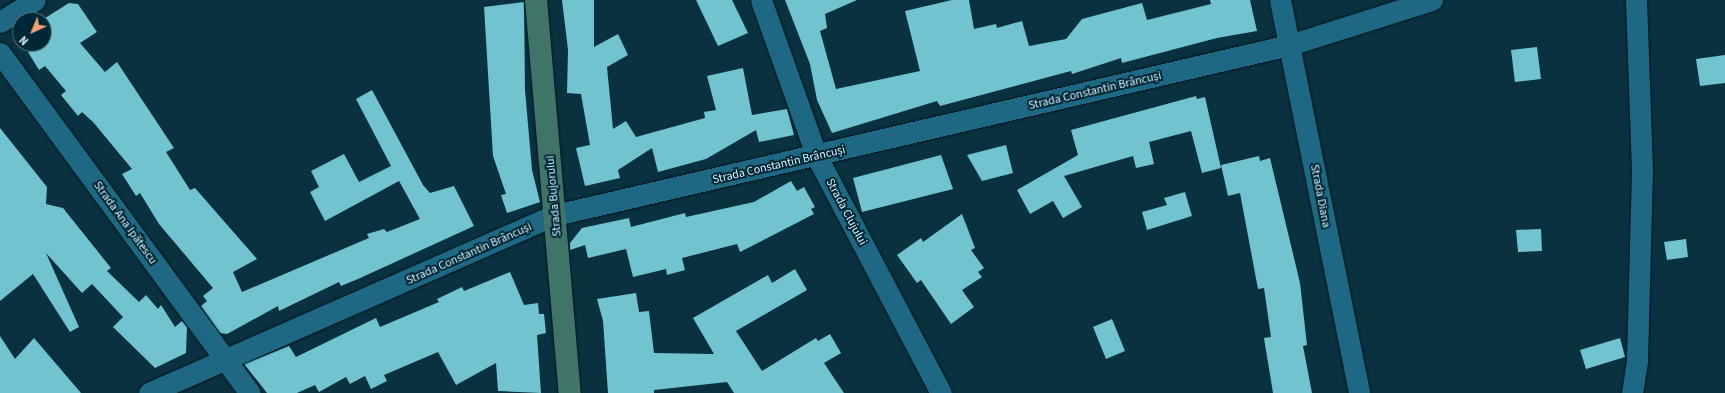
<!DOCTYPE html>
<meta charset="utf-8">
<style>
body{margin:0}
#map{position:relative;width:1725px;height:393px;overflow:hidden;background:#0a313f;font-family:"Source Sans 3",sans-serif}
div>[style]{position:absolute}
.building>*{inset:0;background:#71c3cf}
.roads{filter:drop-shadow(0 0 1px #031720) drop-shadow(0 0 1px #031720)}
.street>*{height:21px;margin:-10.5px;padding:0 10.5px;transform-origin:10.5px;border-radius:10.5px;background:#1e6883}
.secondary>*{height:22px;margin:-11px;padding:0 11px;transform-origin:11px;border-radius:11px;background:#417469}
span{translate:-50% -50%;white-space:nowrap;text-align:center;line-height:1.15;-webkit-text-stroke:4px #002735;paint-order:stroke}
.street-label{font-size:12px;color:#d6f1fe}
.north{position:absolute;left:12px;top:12px;width:40px;height:40px;box-sizing:border-box;background:#002735;border:1px solid #567885;border-radius:50%;rotate:224deg;font-size:11px;font-weight:700;line-height:16px;text-align:center;color:#d6f1fe}
.north::after{content:'';display:block;margin:auto;width:14px;height:18px;background:#f0a27a;clip-path:polygon(50% 0,100% 100%,50% 72%,0 100%)}
</style>
<div id="map">
<div class="building">
<div style="clip-path:polygon(562px 0,594px 0,594px 47px,618px 34px,628px 55px,607px 67px,613px 129px,626px 121px,636px 137px,705px 118px,704px 112px,716px 110px,707px 76px,743px 68px,752px 115px,787px 109px,794px 135px,759px 142px,756px 130px,706px 159px,658px 172px,652px 148px,618px 170px,620px 178px,585px 186px,576px 148px,590px 145px,581px 94px,567px 93px,568px 50px)"></div>
<div style="clip-path:polygon(696px 0,732px 0,748px 33px,718px 46px)"></div>
<div style="clip-path:polygon(785px 0,857px 0,825px 14px,827px 28px,820px 31px,836px 89px,920px 71px,905px 11px,952px 0,969px 0,974px 29px,996px 24px,997px 28px,1022px 21px,1029px 46px,1066px 39px,1082px 19px,1142px 3px,1147px 20px,1211px 4px,1210px 0,1250px 0,1257px 31px,1217px 38px,1122px 63px,1121px 58px,1072px 74px,1071px 71px,940px 106px,937px 101px,832px 133px,817px 100px,810px 64px)"></div>
<div style="clip-path:polygon(524px 2px,525px 90px,532px 170px,540px 202px,507px 213px,501px 195px,506px 194px,493px 156px,484px 7px)"></div>
<div style="clip-path:polygon(69px 3px,78px 4px,97px 32px,80px 43px,105px 72px,117px 62px,174px 148px,166px 152px,190px 190px,195px 188px,257px 259px,233px 272px,242px 292px,369px 238px,367px 234px,384px 229px,387px 232px,420px 219px,399px 181px,325px 221px,310px 192px,319px 187px,311px 171px,344px 154px,359px 182px,391px 166px,356px 99px,372px 90px,423px 185px,430px 193px,454px 186px,474px 226px,358px 279px,341px 286px,339px 282px,279px 311px,278px 306px,227px 334px,220px 333px,201px 306px,207px 301px,203px 296px,213px 288px,159px 224px,140px 193px,136px 196px,122px 174px,132px 169px,93px 122px,82px 112px,78px 116px,61px 95px,66px 91px,45px 66px,39px 70px,28px 52px,37px 47px,35px 44px,44px 44px,42px 20px)"></div>
<div style="clip-path:polygon(1537px 47px,1541px 79px,1515px 82px,1511px 50px)"></div>
<div style="clip-path:polygon(1725px 55px,1725px 83px,1700px 86px,1696px 59px)"></div>
<div style="clip-path:polygon(1196px 96px,1197px 99px,1205px 97px,1221px 168px,1202px 173px,1191px 131px,1149px 142px,1154px 164px,1136px 168px,1133px 156px,1064px 176px,1082px 207px,1063px 218px,1053px 201px,1030px 214px,1017px 190px,1078px 155px,1071px 130px)"></div>
<div style="clip-path:polygon(0 128px,47px 187px,46px 204px,63px 208px,111px 268px,107px 271px,139px 302px,146px 295px,158px 309px,161px 305px,175px 327px,182px 321px,187px 327px,186px 353px,155px 368px,113px 327px,123px 317px,92px 284px,82px 293px,46px 253px,79px 327px,70px 332px,33px 274px,0 301px)"></div>
<div style="clip-path:polygon(1006px 145px,1013px 173px,982px 181px,967px 155px)"></div>
<div style="clip-path:polygon(941px 155px,953px 189px,862px 212px,853px 178px)"></div>
<div style="clip-path:polygon(1259px 156px,1260px 161px,1270px 158px,1300px 283px,1307px 345px,1303px 346px,1312px 393px,1273px 393px,1264px 338px,1271px 337px,1264px 288px,1258px 289px,1240px 193px,1228px 196px,1221px 165px)"></div>
<div style="clip-path:polygon(791px 181px,797px 191px,804px 187px,815px 207px,811px 209px,814px 214px,740px 252px,737px 244px,682px 258px,685px 270px,667px 275px,666px 269px,633px 277px,626px 249px,588px 258px,585px 245px,570px 250px,570px 243px,582px 228px,629px 218px,631px 227px,685px 213px,686px 217px,754px 202px)"></div>
<div style="clip-path:polygon(1185px 192px,1192px 216px,1147px 230px,1142px 212px,1167px 205px,1164px 198px)"></div>
<div style="clip-path:polygon(962px 214px,975px 248px,971px 250px,984px 268px,978px 272px,982px 277px,962px 290px,974px 307px,951px 324px,921px 280px,917px 283px,897px 255px,921px 238px,923px 242px)"></div>
<div style="clip-path:polygon(1541px 229px,1542px 251px,1518px 252px,1516px 230px)"></div>
<div style="clip-path:polygon(1686px 239px,1688px 257px,1667px 260px,1664px 242px)"></div>
<div style="clip-path:polygon(795px 269px,807px 290px,736px 331px,762px 371px,816px 338px,818px 341px,830px 334px,841px 353px,824px 363px,844px 393px,734px 393px,727px 382px,654px 390px,654px 393px,608px 393px,603px 321px,597px 299px,636px 293px,639px 312px,649px 311px,654px 353px,714px 354px,693px 318px,768px 275px,772px 283px)"></div>
<div style="clip-path:polygon(510px 272px,524px 305px,538px 303px,539px 314px,544px 314px,546px 333px,537px 335px,541px 393px,498px 391px,496px 363px,456px 385px,438px 352px,384px 375px,387px 381px,371px 389px,365px 376px,350px 384px,346px 377px,319px 392px,315px 385px,297px 393px,267px 393px,244px 364px,289px 346px,296px 357px,376px 318px,380px 327px,439px 302px,437px 299px,462px 287px,464px 291px)"></div>
<div style="clip-path:polygon(1112px 319px,1125px 351px,1106px 359px,1093px 327px)"></div>
<div style="clip-path:polygon(0 336px,15px 359px,34px 338px,81px 393px,0 393px)"></div>
<div style="clip-path:polygon(1620px 338px,1625px 357px,1586px 369px,1580px 350px)"></div>
</div>
<div class="roads">
<div class="street">
<div style="left:761px;top:0;width:167px;rotate:70.4deg"></div>
<div style="left:817px;top:157px;width:267px;rotate:62.3deg"></div>
<div style="left:1280px;top:0;width:401px;rotate:78.6deg"></div>
<div style="left:0;top:22px;width:41px;rotate:-32.2deg"></div>
<div style="left:0;top:53px;width:422px;rotate:53.7deg"></div>
<div style="left:149px;top:393px;width:443px;rotate:-23.7deg"></div>
<div style="left:555px;top:215px;width:753px;rotate:-13.04deg"></div>
<div style="left:1289px;top:45px;width:150px;rotate:-17.5deg"></div>
<div style="left:1632px;top:393px;width:33px;rotate:-81deg"></div>
<div style="left:1637px;top:360px;width:189px;rotate:-88.5deg"></div>
<div style="left:1642px;top:171px;width:171px;rotate:-92deg"></div>
</div>
<div class="secondary">
<div style="left:536px;top:0;width:394px;rotate:85.1deg"></div>
</div>
</div>
<div class="street-label">
<span style="left:1095px;top:91px;rotate:-13deg">Strada Constantin Brâncuși</span>
<span style="left:779px;top:165px;rotate:-13deg">Strada Constantin Brâncuși</span>
<span style="left:554px;top:196px;rotate:-95deg">Strada Bujorului</span>
<span style="left:1320px;top:196px;rotate:79deg">Strada Diana</span>
<span style="left:846px;top:212px;rotate:62deg">Strada Clujului</span>
<span style="left:125px;top:223px;rotate:54deg">Strada Ana Ipătescu</span>
<span style="left:469px;top:254px;rotate:-24deg">Strada Constantin Brâncuși</span>
</div>
<div class="north">N</div>
</div>
